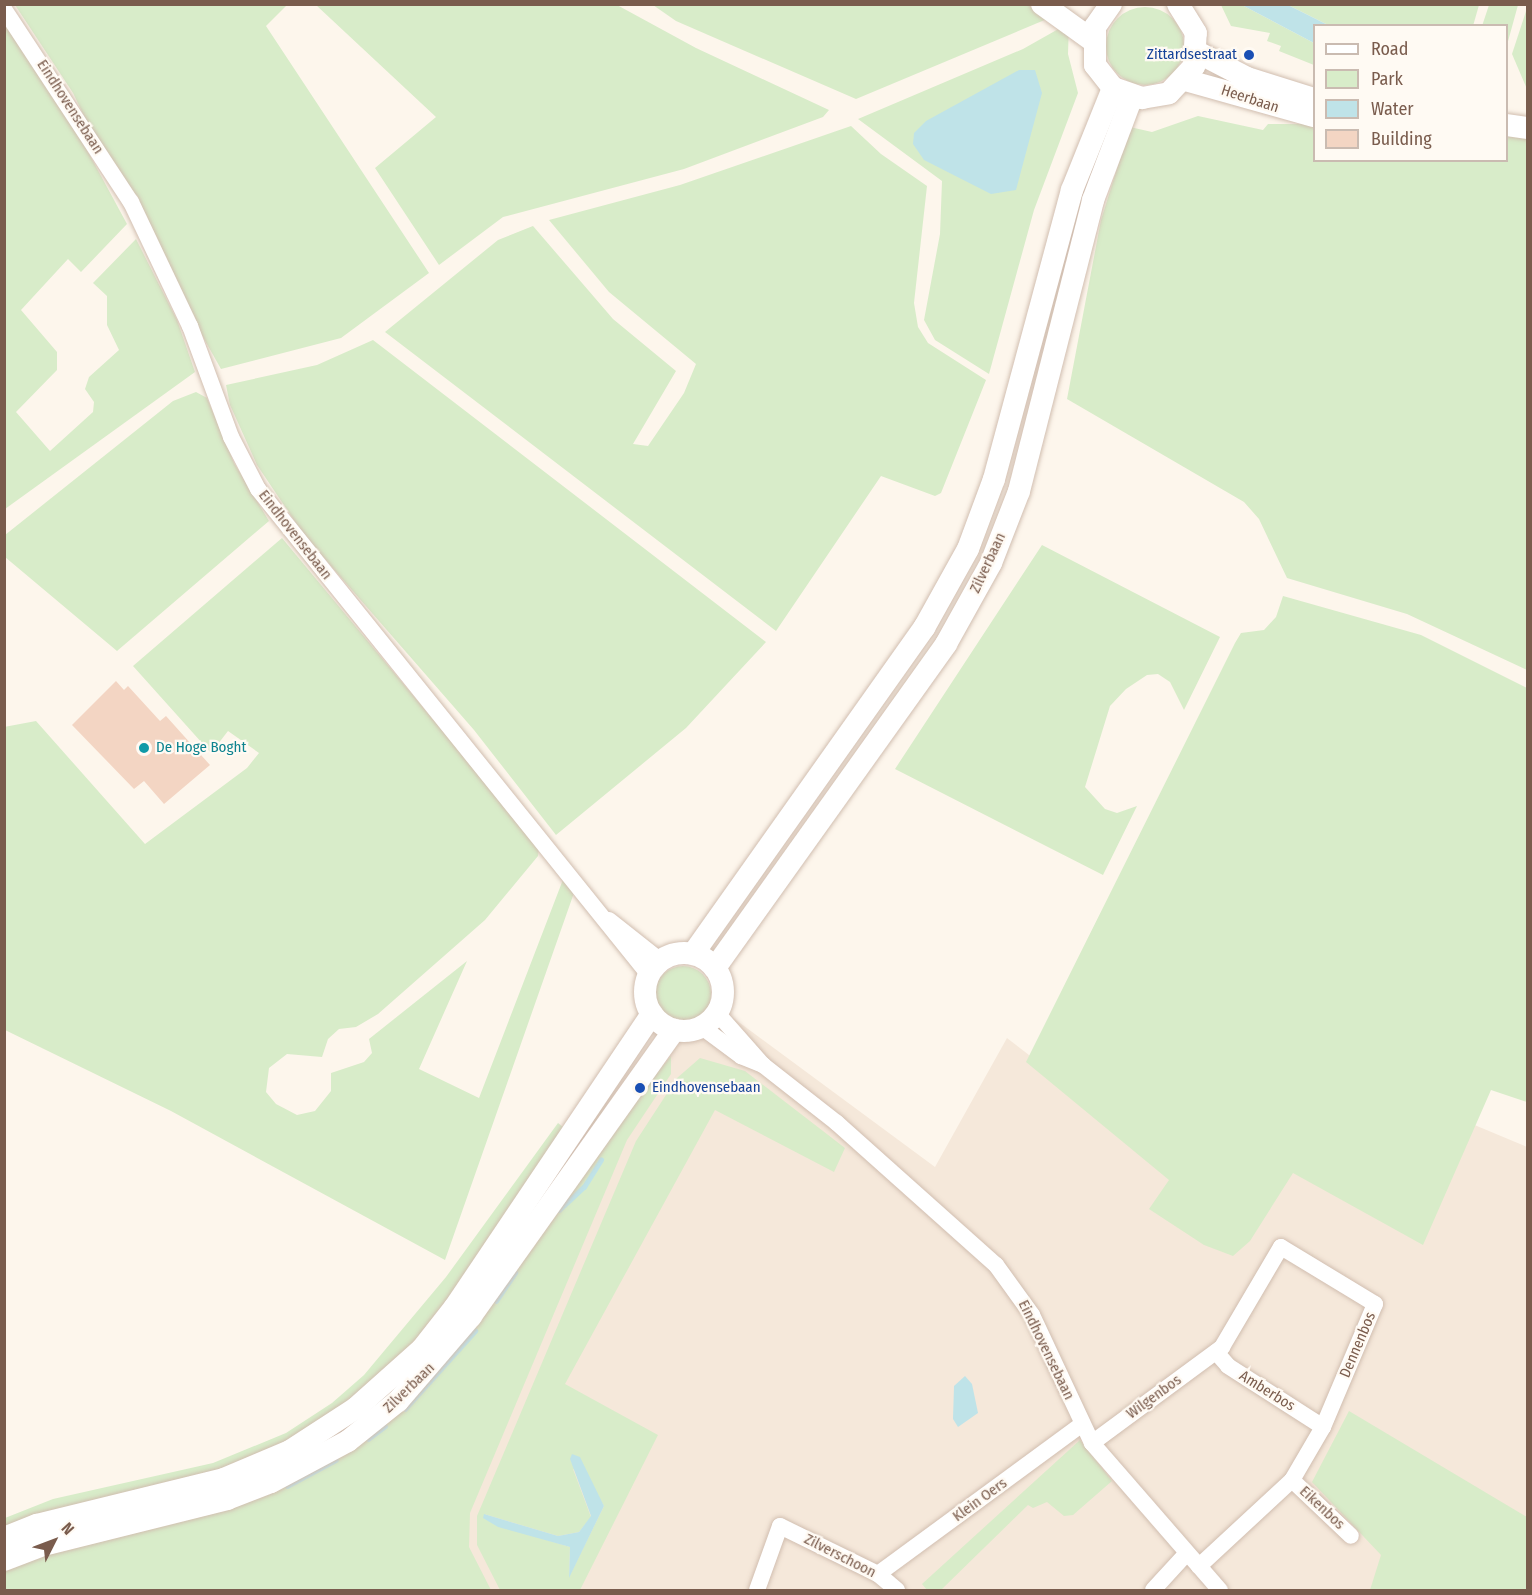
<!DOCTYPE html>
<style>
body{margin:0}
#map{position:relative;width:1532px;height:1595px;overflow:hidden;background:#fdf6ec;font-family:"Fira Sans Condensed",sans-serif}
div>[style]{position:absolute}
.residential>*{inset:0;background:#f5e8da}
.green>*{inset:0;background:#d8ecc9}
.round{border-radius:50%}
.water>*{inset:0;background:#bfe3e8}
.stream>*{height:4.5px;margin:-2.25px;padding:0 2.25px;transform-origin:2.25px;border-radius:2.25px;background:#bfe3e8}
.building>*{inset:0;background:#f3d5c3}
.roads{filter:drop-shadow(0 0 2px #d1beb0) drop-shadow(0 0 2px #d1beb0)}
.street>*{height:16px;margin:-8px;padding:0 8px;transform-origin:8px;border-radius:8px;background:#fff}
.secondary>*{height:22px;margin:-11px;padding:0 11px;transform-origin:11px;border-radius:11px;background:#fff}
.secondary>.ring{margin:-11px;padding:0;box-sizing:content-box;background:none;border:22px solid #fff;border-radius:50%}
.dots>*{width:16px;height:16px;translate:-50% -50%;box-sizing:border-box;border:3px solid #fffaf3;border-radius:50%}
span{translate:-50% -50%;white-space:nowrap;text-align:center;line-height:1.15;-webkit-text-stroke:4.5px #fffaf3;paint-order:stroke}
.transit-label{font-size:15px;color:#164399}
.right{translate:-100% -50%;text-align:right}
.left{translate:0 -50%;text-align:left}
.street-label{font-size:15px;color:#7a5c4d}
.culture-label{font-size:15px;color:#0d838f}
.frame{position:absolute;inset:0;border:6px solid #7a5c4d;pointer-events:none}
.legend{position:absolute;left:1313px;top:24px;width:195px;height:138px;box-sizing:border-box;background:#fffaf3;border:2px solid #cabbb1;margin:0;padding:8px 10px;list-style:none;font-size:18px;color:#7a5c4d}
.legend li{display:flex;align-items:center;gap:12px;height:30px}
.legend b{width:30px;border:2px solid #cabbb1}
.north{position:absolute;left:24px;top:1511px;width:60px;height:60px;-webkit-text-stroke:4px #fffaf3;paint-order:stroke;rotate:48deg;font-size:16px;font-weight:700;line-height:24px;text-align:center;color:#7a5c4d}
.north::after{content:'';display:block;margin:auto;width:21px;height:27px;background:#7a5c4d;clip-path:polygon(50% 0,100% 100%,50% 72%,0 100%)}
</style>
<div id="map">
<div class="residential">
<div style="clip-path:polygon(698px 992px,935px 1167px,1007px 1038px,1181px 1172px,1284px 1144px,1465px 1121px,1527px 1147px,1527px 1590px,467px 1590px,436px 1531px,674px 1006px)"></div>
</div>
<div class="green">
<div style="clip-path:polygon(1027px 4px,1047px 19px,856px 99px,676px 21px,653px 5px)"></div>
<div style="clip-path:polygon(15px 5px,287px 5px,266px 26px,429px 273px,341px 338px,221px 369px,117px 184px,73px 93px)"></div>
<div style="clip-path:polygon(316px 5px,617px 5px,696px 48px,829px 110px,823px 117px,684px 169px,503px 217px,439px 265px,375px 168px,436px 117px)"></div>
<div style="clip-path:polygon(1221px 5px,1242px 5px,1314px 43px,1314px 65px,1279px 51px,1281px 46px,1267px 41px,1270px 33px,1231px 26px)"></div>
<div style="clip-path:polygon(1288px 5px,1479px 5px,1473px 26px,1328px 25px)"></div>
<div style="clip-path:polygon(1489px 5px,1518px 5px,1507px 45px,1506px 26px,1482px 26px)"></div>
<div style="clip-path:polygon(1528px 5px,1528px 89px,1527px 89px,1512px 54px)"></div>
<div class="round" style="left:1106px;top:7px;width:78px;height:78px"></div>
<div style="clip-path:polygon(4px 11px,41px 65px,127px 224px,81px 272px,68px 259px,21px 310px,57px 352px,57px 370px,16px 412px,50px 451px,93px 412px,94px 402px,85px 389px,89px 377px,119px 350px,107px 325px,107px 296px,93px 283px,136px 239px,177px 320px,195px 372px,5px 509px)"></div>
<div style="clip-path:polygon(1069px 23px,1068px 54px,1078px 93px,1034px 210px,989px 374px,935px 340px,924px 320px,940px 234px,942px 181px,858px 119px,1023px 49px)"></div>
<div style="clip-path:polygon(1198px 116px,1263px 130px,1268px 124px,1314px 124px,1314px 160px,1506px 160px,1507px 131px,1527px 132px,1527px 670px,1407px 614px,1287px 578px,1259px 519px,1244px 502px,1067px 399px,1101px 220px,1130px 127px,1152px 132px)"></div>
<div style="clip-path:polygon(851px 126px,881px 154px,927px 186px,914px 303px,918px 327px,928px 343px,986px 380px,941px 493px,935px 496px,881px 476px,776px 631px,385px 332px,498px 240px,533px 226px,613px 319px,676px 371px,633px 444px,648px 446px,684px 393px,696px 364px,609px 292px,549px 220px,680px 185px)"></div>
<div style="clip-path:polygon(373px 340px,766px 642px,686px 728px,556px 835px,474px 730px,304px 535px,257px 465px,230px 405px,226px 385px,317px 365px)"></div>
<div style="clip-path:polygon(196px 392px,207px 398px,234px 463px,269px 521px,117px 651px,5px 557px,5px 535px,173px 401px)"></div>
<div style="clip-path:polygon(282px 538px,539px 847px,538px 856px,485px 920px,378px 1014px,356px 1027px,339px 1029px,328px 1039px,322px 1057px,287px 1054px,269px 1068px,266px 1092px,276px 1104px,297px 1115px,315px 1111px,331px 1091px,331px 1073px,364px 1062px,372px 1053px,369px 1039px,467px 961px,419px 1069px,479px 1098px,564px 877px,575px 890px,445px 1260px,171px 1111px,5px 1030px,4px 727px,36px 721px,145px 844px,247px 768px,259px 753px,228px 731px,211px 753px,133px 666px)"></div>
<div style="clip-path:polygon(1042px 545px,1220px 637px,1184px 710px,1170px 682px,1158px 674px,1147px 675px,1126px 689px,1110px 706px,1085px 787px,1105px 809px,1117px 813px,1137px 806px,1103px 875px,895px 769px)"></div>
<div style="clip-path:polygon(1283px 596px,1421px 635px,1527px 688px,1527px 1102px,1491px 1090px,1423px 1245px,1293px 1173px,1250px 1241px,1233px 1256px,1204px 1245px,1149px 1209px,1169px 1180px,1026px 1062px,1235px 643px,1241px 633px,1264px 630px,1276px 617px)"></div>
<div class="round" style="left:655px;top:966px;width:56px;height:56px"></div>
<div style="clip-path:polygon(671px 1056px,671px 1074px,627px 1140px,470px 1513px,469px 1547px,491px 1590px,5px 1590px,4px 1565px,351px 1443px)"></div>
<div style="clip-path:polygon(evenodd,700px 1058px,745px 1071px,845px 1148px,834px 1172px,715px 1110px,565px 1384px,658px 1435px,580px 1590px,500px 1590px,477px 1545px,477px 1516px,636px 1141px,677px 1078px,700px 1058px,573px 1469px,587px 1478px,604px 1506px,569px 1577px,570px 1547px,530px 1535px,484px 1514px,558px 1536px,579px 1532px,591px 1517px,573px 1469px)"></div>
<div style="clip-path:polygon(558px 1123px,563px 1127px,529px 1193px,386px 1378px,256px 1462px,5px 1533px,5px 1518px,53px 1499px,213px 1463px,286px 1433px,332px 1403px,364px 1375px,446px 1277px)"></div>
<div style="clip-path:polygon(1349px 1411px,1527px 1517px,1527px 1590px,1370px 1590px,1381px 1555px,1312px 1482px)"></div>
<div style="clip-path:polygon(1080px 1440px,1112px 1481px,1073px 1515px,1064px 1516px,1047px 1502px,1033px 1508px,1028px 1505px,941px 1590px,927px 1590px,922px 1584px)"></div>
</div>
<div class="water">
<div style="clip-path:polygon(1242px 5px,1288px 5px,1328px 25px,1314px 26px,1314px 43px)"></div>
<div style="clip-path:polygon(1019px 70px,1035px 70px,1042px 93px,1016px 190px,991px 194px,924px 160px,913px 144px,914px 133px,926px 121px)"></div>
<div style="clip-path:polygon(965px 1376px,972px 1384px,978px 1413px,958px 1427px,953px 1419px,954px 1386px)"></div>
<div style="clip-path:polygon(572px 1454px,580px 1457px,604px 1506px,569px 1578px,570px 1547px,498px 1527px,483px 1518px,484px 1514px,558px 1536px,579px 1532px,591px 1516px,570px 1459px)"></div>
</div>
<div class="stream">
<div style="left:559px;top:1210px;width:34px;rotate:-43deg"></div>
<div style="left:584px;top:1187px;width:32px;rotate:-58deg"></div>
<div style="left:496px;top:1301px;width:34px;rotate:-56deg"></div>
<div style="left:405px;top:1409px;width:105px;rotate:-48.1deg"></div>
<div style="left:368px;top:1439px;width:21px;rotate:-37deg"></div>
<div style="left:287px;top:1486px;width:55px;rotate:-28deg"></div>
</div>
<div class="building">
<div style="clip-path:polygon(116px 681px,124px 690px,128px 686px,160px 721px,166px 716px,210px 765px,164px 804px,144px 781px,134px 789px,72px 725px)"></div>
</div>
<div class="roads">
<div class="street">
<div style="left:4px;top:9px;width:231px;rotate:56.7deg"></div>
<div style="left:131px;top:202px;width:137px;rotate:64.6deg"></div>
<div style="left:190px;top:326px;width:118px;rotate:69.7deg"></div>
<div style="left:231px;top:437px;width:59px;rotate:62.6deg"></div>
<div style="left:258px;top:489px;width:624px;rotate:51.18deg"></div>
<div style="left:609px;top:920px;width:66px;rotate:38.3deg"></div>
<div style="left:717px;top:1013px;width:69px;rotate:48.5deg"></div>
<div style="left:702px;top:1027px;width:49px;rotate:36.6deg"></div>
<div style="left:741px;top:1056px;width:24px;rotate:22deg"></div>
<div style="left:763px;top:1065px;width:94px;rotate:38.1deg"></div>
<div style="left:837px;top:1123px;width:213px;rotate:41.8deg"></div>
<div style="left:996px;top:1265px;width:62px;rotate:54.2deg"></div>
<div style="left:1032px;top:1315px;width:141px;rotate:64.9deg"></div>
<div style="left:1092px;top:1443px;width:195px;rotate:49deg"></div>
<div style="left:1216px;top:1352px;width:18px;rotate:49deg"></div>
<div style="left:1228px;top:1366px;width:113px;rotate:32.7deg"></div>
<div style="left:1092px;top:1443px;width:162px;rotate:-36.4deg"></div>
<div style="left:1222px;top:1347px;width:116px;rotate:-59.5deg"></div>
<div style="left:1281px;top:1247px;width:110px;rotate:31.2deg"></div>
<div style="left:1375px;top:1304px;width:134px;rotate:112.9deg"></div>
<div style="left:1323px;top:1427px;width:61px;rotate:120.3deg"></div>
<div style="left:1292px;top:1480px;width:127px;rotate:137.2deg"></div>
<div style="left:1292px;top:1480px;width:81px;rotate:43.5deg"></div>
<div style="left:878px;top:1574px;width:252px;rotate:-36.3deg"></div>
<div style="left:757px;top:1590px;width:68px;rotate:-70.2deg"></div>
<div style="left:780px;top:1526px;width:109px;rotate:26.1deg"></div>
<div style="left:878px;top:1574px;width:25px;rotate:40deg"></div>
<div style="left:1153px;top:1590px;width:50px;rotate:-47.4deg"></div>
</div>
<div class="secondary">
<div style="left:1042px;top:4px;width:62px;rotate:35.8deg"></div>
<div style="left:1111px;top:4px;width:28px;rotate:125deg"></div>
<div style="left:1095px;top:27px;width:38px;rotate:90deg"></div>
<div style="left:1095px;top:65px;width:29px;rotate:52deg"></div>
<div style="left:1113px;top:88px;width:31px;rotate:19deg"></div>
<div style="left:1142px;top:98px;width:27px;rotate:-10deg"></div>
<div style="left:1169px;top:93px;width:37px;rotate:-47deg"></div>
<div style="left:1194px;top:66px;width:33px;rotate:-87deg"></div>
<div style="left:1196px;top:33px;width:34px;rotate:-122deg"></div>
<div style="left:1197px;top:52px;width:56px;rotate:27.5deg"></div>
<div style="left:1247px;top:78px;width:70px;rotate:17.4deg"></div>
<div style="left:1185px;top:80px;width:134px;rotate:15.6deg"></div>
<div style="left:1506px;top:125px;width:22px;rotate:8deg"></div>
<div class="ring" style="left:645px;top:953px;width:56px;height:56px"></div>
<div style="left:693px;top:954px;width:400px;rotate:-54.7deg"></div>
<div style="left:924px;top:628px;width:90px;rotate:-60.9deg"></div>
<div style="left:968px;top:549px;width:75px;rotate:-69.6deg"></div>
<div style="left:994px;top:479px;width:299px;rotate:-74.9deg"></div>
<div style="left:1072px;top:190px;width:110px;rotate:-68.1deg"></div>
<div style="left:715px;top:968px;width:398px;rotate:-54.5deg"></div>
<div style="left:946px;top:644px;width:93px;rotate:-60.9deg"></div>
<div style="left:991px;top:563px;width:77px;rotate:-68.7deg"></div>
<div style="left:1019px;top:491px;width:300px;rotate:-75.7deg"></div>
<div style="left:1093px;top:200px;width:110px;rotate:-69.3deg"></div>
<div style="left:4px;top:1538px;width:35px;rotate:-22deg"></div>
<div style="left:37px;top:1525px;width:193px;rotate:-13.8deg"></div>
<div style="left:224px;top:1479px;width:72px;rotate:-23deg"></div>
<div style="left:290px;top:1451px;width:79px;rotate:-33.1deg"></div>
<div style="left:356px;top:1408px;width:89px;rotate:-41.8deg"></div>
<div style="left:422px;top:1349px;width:53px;rotate:-51.8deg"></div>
<div style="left:455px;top:1307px;width:353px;rotate:-56.1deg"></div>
<div style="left:4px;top:1560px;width:42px;rotate:-21deg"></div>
<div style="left:43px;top:1545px;width:190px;rotate:-14deg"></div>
<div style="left:227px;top:1499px;width:47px;rotate:-21.1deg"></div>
<div style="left:271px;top:1482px;width:87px;rotate:-28deg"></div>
<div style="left:348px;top:1441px;width:64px;rotate:-38.7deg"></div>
<div style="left:398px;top:1401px;width:112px;rotate:-49.3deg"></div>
<div style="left:471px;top:1316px;width:351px;rotate:-54.6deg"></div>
</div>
</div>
<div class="dots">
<div style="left:1249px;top:55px;background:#1a4fb4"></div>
<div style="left:144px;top:748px;background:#0f9aa8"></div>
<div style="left:640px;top:1088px;background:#1a4fb4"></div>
</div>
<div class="transit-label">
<span class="right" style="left:1237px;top:55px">Zittardsestraat</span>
<span class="left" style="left:652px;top:1088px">Eindhovensebaan</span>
</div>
<div class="street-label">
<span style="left:1250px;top:99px;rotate:18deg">Heerbaan</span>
<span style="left:70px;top:107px;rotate:57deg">Eindhovensebaan</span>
<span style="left:295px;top:535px;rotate:52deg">Eindhovensebaan</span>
<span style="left:988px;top:563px;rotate:-65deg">Zilverbaan</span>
<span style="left:1358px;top:1345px;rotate:-67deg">Dennenbos</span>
<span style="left:1046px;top:1350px;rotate:64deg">Eindhovensebaan</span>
<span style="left:409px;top:1388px;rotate:-44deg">Zilverbaan</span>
<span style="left:1267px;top:1391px;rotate:32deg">Amberbos</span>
<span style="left:1154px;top:1397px;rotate:-36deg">Wilgenbos</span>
<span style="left:980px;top:1500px;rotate:-36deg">Klein Oers</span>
<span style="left:1322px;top:1508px;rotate:43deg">Eikenbos</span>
<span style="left:840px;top:1556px;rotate:27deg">Zilverschoon</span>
</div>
<div class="culture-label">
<span class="left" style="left:156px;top:748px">De Hoge Boght</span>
</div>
<div class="frame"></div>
<ul class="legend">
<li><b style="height:8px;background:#fff"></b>Road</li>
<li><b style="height:16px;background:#d8ecc9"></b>Park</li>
<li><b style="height:16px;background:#bfe3e8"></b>Water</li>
<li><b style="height:16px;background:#f3d5c3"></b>Building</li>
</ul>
<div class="north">N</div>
</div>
